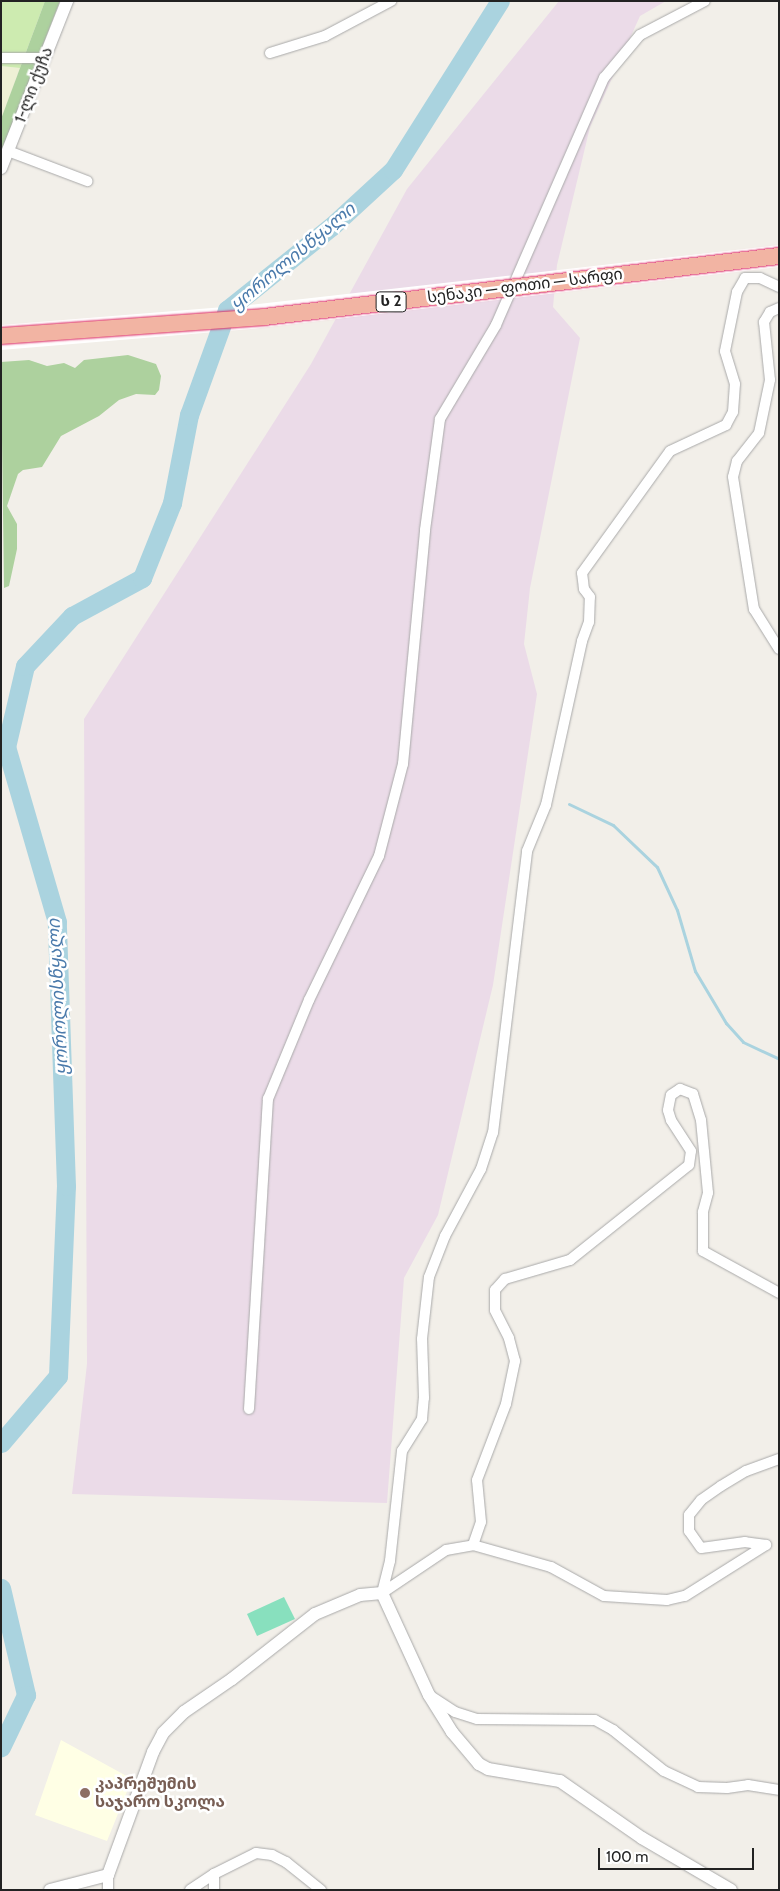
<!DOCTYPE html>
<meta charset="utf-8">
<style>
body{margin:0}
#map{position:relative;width:780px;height:1891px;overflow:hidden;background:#f2efe9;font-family:Cabin,"Noto Sans Georgian",sans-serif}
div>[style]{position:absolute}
.industrial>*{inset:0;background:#ebdbe8}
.education>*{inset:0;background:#ffffe5}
.farmland>*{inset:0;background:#eef0d5}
.grass>*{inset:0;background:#cdebb0}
.forest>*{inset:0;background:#add19e}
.pitch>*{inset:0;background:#88e0be}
.pier>*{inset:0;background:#fff}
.stream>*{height:3px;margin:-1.5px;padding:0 1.5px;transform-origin:1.5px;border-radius:1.5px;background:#aad3df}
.river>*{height:19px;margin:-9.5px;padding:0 9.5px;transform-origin:9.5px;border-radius:9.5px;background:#aad3df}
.roads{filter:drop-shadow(0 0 1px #a9a9a9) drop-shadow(0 0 1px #a9a9a9)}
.minor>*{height:10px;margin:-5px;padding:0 5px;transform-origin:5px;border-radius:5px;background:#fff}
.tertiary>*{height:12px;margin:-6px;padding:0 6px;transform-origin:6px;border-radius:6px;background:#fff}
.bridges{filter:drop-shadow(0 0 1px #dc2a67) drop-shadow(0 0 1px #dc2a67)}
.trunk-bridge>*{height:16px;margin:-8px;padding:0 8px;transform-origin:8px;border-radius:8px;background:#f2b4a3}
.dots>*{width:14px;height:14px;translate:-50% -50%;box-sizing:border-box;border:2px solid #fff;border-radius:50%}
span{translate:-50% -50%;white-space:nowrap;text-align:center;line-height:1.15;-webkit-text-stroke:5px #fff;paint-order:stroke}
.shield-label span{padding:1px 4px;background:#fff;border:1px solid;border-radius:4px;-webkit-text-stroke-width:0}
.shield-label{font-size:15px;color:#222;font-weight:700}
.street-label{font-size:16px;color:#222}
.education-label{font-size:16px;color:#785e54;font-weight:700}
.left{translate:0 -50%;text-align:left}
.water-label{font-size:18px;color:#4a7aab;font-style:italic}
.frame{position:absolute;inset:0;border:2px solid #222;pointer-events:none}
.scale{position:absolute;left:598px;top:1848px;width:156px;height:22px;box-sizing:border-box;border:2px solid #222;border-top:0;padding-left:6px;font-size:15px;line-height:18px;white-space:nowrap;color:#222;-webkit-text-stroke:4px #fff;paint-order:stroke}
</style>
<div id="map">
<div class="industrial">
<div style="clip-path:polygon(559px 1px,666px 1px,640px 16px,590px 127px,557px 265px,553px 307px,580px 338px,530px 588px,524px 644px,537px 694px,493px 985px,438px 1215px,404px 1278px,387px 1503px,72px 1494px,87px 1364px,84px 719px,311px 364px,407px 189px)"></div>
</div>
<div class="education">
<div style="clip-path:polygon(61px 1740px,132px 1779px,107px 1841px,35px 1815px)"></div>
</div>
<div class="farmland">
<div style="clip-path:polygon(1px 66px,20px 68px,1px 119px)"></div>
</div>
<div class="grass">
<div style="clip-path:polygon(1px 1px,45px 1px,20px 68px,1px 66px)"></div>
</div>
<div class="forest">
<div style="clip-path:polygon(45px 1px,60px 1px,1px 153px,1px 119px)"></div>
<div style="clip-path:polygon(128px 355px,156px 364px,161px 376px,159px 390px,155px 395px,136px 394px,119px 400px,99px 416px,61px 436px,42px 467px,23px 470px,18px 474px,7px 506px,17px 524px,17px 549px,9px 586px,4px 588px,1px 362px,29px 360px,47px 366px,64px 363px,75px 368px,84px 360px)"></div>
</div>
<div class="pitch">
<div style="clip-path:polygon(284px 1597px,295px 1619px,257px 1636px,247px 1614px)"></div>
</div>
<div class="pier">
<div style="clip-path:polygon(779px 245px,779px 267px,251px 329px,1px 350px,1px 325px,249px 305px)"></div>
</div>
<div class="stream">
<div style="left:569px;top:804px;width:49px;rotate:25.5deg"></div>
<div style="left:613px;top:825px;width:61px;rotate:43.7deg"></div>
<div style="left:657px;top:867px;width:47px;rotate:65.1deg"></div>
<div style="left:677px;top:910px;width:64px;rotate:73.6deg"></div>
<div style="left:695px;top:971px;width:61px;rotate:59.2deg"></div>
<div style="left:726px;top:1023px;width:25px;rotate:48deg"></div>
<div style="left:743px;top:1042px;width:40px;rotate:25deg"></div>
</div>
<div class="river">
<div style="left:1px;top:1443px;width:88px;rotate:-49.6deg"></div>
<div style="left:58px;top:1376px;width:190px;rotate:-87.6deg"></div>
<div style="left:66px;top:1186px;width:264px;rotate:-92deg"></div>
<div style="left:57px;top:922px;width:182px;rotate:-106.2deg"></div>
<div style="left:6px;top:747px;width:83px;rotate:-76.8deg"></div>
<div style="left:25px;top:666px;width:69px;rotate:-46.8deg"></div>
<div style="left:72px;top:616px;width:80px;rotate:-28.5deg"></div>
<div style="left:142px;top:578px;width:81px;rotate:-68.2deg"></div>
<div style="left:172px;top:503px;width:90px;rotate:-79.1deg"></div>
<div style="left:189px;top:415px;width:112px;rotate:-70.1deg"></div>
<div style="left:227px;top:310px;width:134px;rotate:-38.7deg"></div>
<div style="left:332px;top:226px;width:83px;rotate:-42.6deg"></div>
<div style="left:393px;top:170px;width:200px;rotate:-57.7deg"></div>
<div style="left:1px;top:1588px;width:110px;rotate:76.8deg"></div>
<div style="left:26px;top:1695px;width:58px;rotate:115.7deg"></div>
</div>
<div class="roads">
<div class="minor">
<div style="left:270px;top:53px;width:58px;rotate:-17.2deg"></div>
<div style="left:325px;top:36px;width:75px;rotate:-27.9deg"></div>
<div style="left:1px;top:58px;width:43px"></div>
<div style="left:8px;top:151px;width:85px;rotate:20.8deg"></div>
<div style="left:779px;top:308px;width:10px;rotate:156deg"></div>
<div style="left:770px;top:312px;width:12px;rotate:121deg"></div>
<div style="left:764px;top:322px;width:58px;rotate:84.1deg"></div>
<div style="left:770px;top:380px;width:54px;rotate:101.7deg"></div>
<div style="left:759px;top:433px;width:36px;rotate:128deg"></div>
<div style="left:737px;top:461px;width:16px;rotate:104deg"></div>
<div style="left:733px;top:477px;width:134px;rotate:81deg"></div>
<div style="left:754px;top:609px;width:47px;rotate:58deg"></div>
<div style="left:249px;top:1409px;width:311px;rotate:-86.5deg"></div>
<div style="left:268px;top:1099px;width:107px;rotate:-67.5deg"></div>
<div style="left:309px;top:1000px;width:160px;rotate:-64.1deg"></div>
<div style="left:379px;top:856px;width:95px;rotate:-75.4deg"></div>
<div style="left:403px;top:764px;width:235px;rotate:-84.6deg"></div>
<div style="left:425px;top:530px;width:112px;rotate:-82.3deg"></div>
<div style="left:440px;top:419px;width:109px;rotate:-59.2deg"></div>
<div style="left:496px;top:325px;width:270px;rotate:-66.4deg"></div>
<div style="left:604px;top:78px;width:56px;rotate:-50.1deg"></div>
<div style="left:640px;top:35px;width:73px;rotate:-27.6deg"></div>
<div style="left:473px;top:1545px;width:24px;rotate:-71deg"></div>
<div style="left:481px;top:1522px;width:42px;rotate:-95.4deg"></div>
<div style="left:477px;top:1480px;width:81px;rotate:-69.1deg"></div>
<div style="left:506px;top:1404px;width:44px;rotate:-78.2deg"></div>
<div style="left:515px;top:1361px;width:24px;rotate:-105deg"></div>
<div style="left:509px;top:1338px;width:31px;rotate:-117deg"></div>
<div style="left:495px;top:1310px;width:20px;rotate:-90deg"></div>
<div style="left:495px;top:1290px;width:15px;rotate:-48deg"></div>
<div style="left:505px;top:1279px;width:68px;rotate:-16.3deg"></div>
<div style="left:570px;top:1260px;width:152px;rotate:-38.6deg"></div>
<div style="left:689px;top:1165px;width:14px;rotate:-82deg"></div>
<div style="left:691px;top:1151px;width:37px;rotate:-123deg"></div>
<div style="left:671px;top:1120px;width:10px;rotate:-107deg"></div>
<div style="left:668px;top:1110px;width:15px;rotate:-79deg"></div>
<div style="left:671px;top:1095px;width:11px;rotate:-34deg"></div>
<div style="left:680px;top:1089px;width:14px;rotate:21deg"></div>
<div style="left:693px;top:1094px;width:27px;rotate:73deg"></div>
<div style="left:701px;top:1120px;width:73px;rotate:84.5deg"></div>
<div style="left:708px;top:1193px;width:20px;rotate:105deg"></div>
<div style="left:703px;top:1212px;width:39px;rotate:90deg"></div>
<div style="left:703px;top:1251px;width:87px;rotate:28.9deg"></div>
<div style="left:766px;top:1545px;width:21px;rotate:-172deg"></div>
<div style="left:745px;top:1542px;width:44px;rotate:172.2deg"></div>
<div style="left:701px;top:1548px;width:21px;rotate:-125deg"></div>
<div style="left:689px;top:1531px;width:16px;rotate:-90deg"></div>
<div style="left:689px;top:1515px;width:19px;rotate:-51deg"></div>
<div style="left:701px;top:1500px;width:24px;rotate:-35deg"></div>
<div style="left:721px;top:1486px;width:29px;rotate:-31deg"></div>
<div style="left:746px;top:1471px;width:35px;rotate:-20deg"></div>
<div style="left:382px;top:1593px;width:33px;rotate:-76deg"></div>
<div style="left:390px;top:1561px;width:111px;rotate:-83.8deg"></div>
<div style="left:402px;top:1451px;width:38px;rotate:-58deg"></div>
<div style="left:422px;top:1419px;width:21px;rotate:-85deg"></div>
<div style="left:424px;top:1398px;width:59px;rotate:-91.9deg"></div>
<div style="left:422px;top:1339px;width:62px;rotate:-83.6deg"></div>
<div style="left:429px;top:1277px;width:44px;rotate:-68.7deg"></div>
<div style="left:445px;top:1236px;width:76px;rotate:-61.8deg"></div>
<div style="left:481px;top:1169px;width:38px;rotate:-72deg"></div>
<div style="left:493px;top:1133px;width:284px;rotate:-83.1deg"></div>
<div style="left:527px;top:851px;width:50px;rotate:-67.6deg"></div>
<div style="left:546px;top:805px;width:168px;rotate:-77.6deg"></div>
<div style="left:582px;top:641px;width:20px;rotate:-70deg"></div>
<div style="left:589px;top:622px;width:25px;rotate:-88deg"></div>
<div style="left:590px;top:597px;width:10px;rotate:-127deg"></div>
<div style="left:584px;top:589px;width:16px;rotate:-97deg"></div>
<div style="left:582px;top:573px;width:150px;rotate:-54.2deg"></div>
<div style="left:670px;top:451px;width:62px;rotate:-24.9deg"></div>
<div style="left:726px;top:425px;width:15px;rotate:-62deg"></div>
<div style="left:733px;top:412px;width:28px;rotate:-86deg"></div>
<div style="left:735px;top:384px;width:34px;rotate:-107deg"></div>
<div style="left:725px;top:351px;width:60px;rotate:-78.5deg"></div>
<div style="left:737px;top:292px;width:16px;rotate:-60deg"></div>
<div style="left:745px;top:278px;width:15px"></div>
<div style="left:760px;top:278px;width:21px;rotate:25deg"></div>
<div style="left:382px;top:1593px;width:77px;rotate:-33.9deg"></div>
<div style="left:446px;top:1550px;width:27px;rotate:-10deg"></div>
<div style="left:473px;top:1545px;width:81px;rotate:15.8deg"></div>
<div style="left:551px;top:1567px;width:60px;rotate:28.7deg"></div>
<div style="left:604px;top:1596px;width:63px;rotate:3.6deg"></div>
<div style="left:667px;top:1600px;width:18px;rotate:-13deg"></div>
<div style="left:685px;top:1596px;width:96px;rotate:-32.2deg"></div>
<div style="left:432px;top:1697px;width:27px;rotate:33deg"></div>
<div style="left:455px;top:1712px;width:23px;rotate:18deg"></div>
<div style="left:477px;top:1719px;width:118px;rotate:0.5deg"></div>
<div style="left:595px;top:1720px;width:21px;rotate:29deg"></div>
<div style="left:613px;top:1730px;width:65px;rotate:38.8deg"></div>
<div style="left:664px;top:1771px;width:38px;rotate:25deg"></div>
<div style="left:698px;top:1787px;width:29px;rotate:2deg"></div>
<div style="left:727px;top:1788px;width:21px;rotate:-8deg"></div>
<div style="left:748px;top:1785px;width:31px;rotate:9deg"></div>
<div style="left:214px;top:1874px;width:16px;rotate:90deg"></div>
<div style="left:108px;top:1890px;width:15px;rotate:-90deg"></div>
<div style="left:190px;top:1890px;width:29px;rotate:-34deg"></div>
<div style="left:214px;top:1874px;width:47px;rotate:-26.6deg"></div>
<div style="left:256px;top:1853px;width:16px;rotate:7deg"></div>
<div style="left:272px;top:1855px;width:16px;rotate:27deg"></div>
<div style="left:286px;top:1862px;width:45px;rotate:38.7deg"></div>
</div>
<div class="tertiary">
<div style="left:1px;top:168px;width:180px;rotate:-68.4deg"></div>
<div style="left:50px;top:1890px;width:60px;rotate:-14.5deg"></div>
<div style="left:108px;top:1875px;width:131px;rotate:-69.9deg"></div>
<div style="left:153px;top:1752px;width:21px;rotate:-62deg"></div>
<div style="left:163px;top:1733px;width:30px;rotate:-45deg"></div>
<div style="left:184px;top:1712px;width:58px;rotate:-34.5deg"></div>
<div style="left:232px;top:1679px;width:105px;rotate:-38.1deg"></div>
<div style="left:315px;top:1614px;width:49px;rotate:-22.9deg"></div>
<div style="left:360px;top:1595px;width:22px;rotate:-5deg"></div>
<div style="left:382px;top:1593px;width:112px;rotate:65.3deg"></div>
<div style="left:429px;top:1695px;width:44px;rotate:58.1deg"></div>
<div style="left:452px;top:1732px;width:42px;rotate:49.8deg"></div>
<div style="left:479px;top:1764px;width:10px;rotate:29deg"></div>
<div style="left:488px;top:1769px;width:73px;rotate:9.5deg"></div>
<div style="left:560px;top:1781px;width:100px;rotate:34.8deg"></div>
<div style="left:642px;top:1838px;width:103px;rotate:30.3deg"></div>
</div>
</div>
<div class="bridges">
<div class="trunk-bridge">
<div style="left:1px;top:336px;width:264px;rotate:-4.1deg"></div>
<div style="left:264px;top:317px;width:519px;rotate:-6.76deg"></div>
</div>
</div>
<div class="dots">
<div style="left:85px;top:1793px;background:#8d6e63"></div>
</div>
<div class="shield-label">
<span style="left:391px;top:302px">ს 2</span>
</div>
<div class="street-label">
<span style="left:34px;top:85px;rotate:-69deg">1-ლი ქუჩა</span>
<span style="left:525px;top:286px;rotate:-7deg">სენაკი — ფოთი — სარფი</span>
</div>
<div class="education-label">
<span class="left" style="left:95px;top:1793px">კაპრეშუმის<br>საჯარო სკოლა</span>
</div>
<div class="water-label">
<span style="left:293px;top:257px;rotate:-40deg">ყოროლისწყალი</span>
<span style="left:58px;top:997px;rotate:-93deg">ყოროლისწყალი</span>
</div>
<div class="frame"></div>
<div class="scale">100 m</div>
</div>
